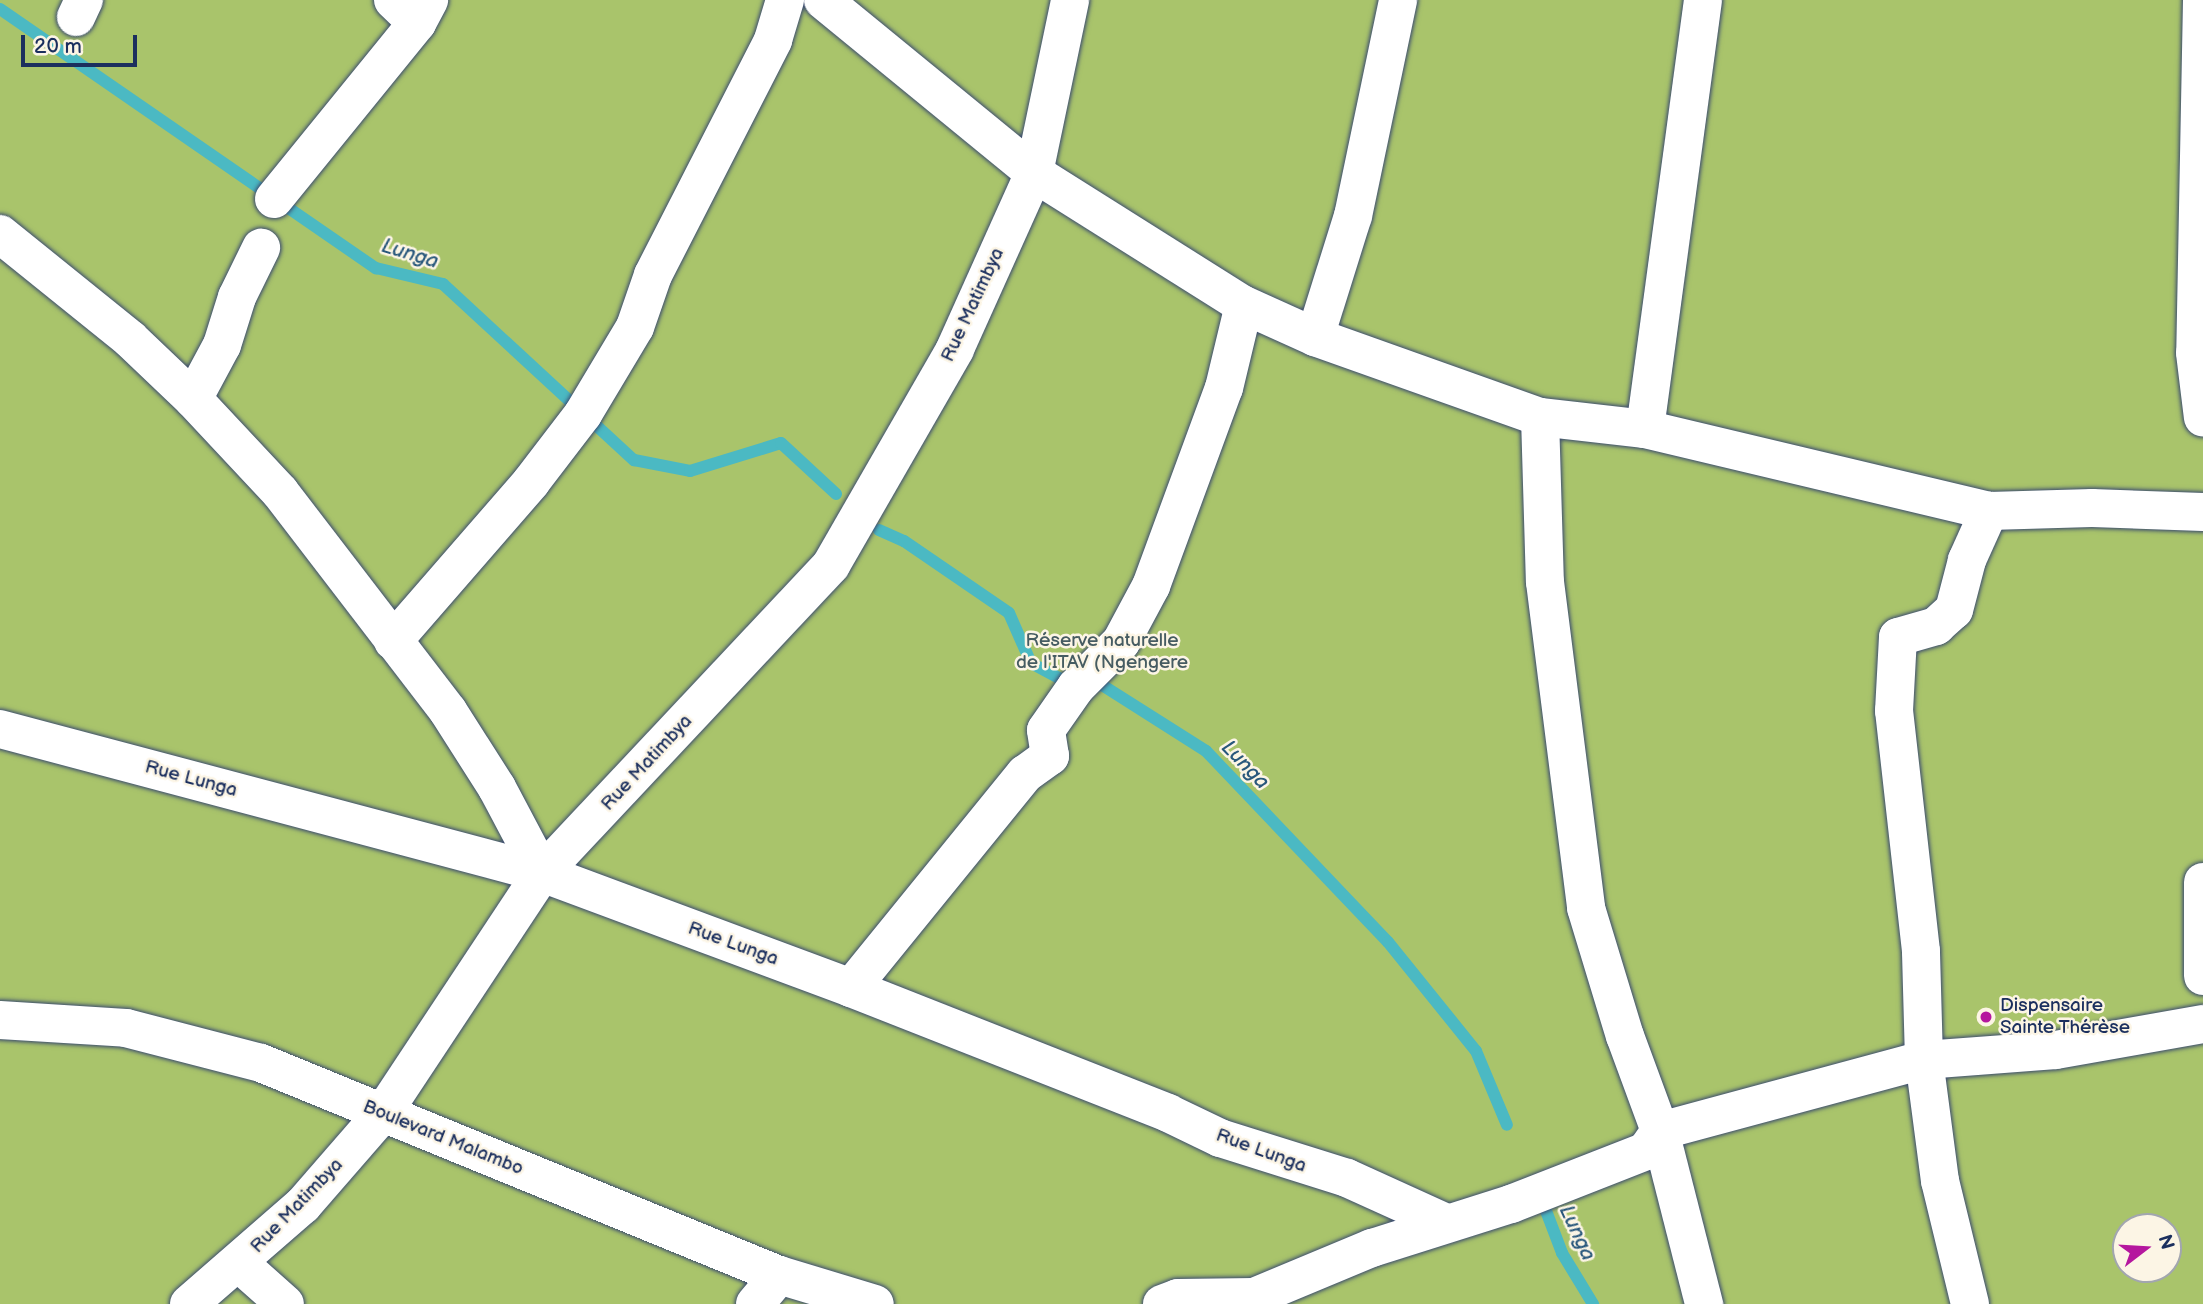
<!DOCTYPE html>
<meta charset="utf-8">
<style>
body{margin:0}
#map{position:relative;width:2203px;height:1304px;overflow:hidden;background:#f3e8ce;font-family:"Balsamiq Sans",sans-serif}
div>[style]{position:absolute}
.green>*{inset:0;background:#a9c46b}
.stream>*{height:12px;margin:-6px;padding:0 6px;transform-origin:6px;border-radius:6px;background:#4bb9c3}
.roads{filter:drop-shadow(0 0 2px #3b4b6f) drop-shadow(0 0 2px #3b4b6f)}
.minor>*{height:38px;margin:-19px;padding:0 19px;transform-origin:19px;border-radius:19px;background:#fff}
.dots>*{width:19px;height:19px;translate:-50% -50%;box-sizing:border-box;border:4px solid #fcf5e5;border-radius:50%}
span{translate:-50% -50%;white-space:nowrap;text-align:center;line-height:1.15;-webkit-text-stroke:5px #fcf5e5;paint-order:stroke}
.street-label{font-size:19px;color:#1b2f5e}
.park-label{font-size:19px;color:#465c62}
.poi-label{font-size:19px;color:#1b2f5e}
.left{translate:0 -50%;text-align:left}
.water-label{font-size:21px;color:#29587c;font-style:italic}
.north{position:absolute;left:2112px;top:1213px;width:70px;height:70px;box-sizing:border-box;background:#fcf5e5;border:2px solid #a2a6af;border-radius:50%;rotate:73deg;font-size:19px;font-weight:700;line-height:28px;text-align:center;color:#1b2f5e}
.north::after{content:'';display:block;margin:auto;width:24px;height:32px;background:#b5179e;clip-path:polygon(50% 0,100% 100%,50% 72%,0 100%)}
.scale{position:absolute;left:21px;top:35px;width:116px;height:32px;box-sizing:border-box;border:4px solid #1b2f5e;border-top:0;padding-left:9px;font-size:21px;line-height:24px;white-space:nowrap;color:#1b2f5e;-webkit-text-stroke:5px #fcf5e5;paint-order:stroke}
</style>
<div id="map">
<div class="green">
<div style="clip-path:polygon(evenodd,0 0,2203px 0,2203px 1304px,0 1304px,0 0,2126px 1227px,2168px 1227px,2168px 1269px,2126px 1269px,2126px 1227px)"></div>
</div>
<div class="stream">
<div style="left:0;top:9px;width:457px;rotate:34.6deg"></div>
<div style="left:376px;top:268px;width:69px;rotate:13.4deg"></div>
<div style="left:443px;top:284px;width:260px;rotate:42.7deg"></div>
<div style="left:634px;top:460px;width:57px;rotate:11.1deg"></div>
<div style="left:690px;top:471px;width:95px;rotate:-17.1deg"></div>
<div style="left:781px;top:443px;width:75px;rotate:42.8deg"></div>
<div style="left:879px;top:530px;width:27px;rotate:24deg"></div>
<div style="left:904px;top:541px;width:127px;rotate:34.4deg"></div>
<div style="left:1009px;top:613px;width:55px;rotate:66.3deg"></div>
<div style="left:1031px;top:663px;width:47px;rotate:28.2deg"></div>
<div style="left:1089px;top:686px;width:13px;rotate:-4deg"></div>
<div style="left:1102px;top:685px;width:123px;rotate:32.4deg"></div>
<div style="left:1206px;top:751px;width:264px;rotate:46.4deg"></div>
<div style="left:1388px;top:942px;width:140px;rotate:51.1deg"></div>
<div style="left:1476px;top:1051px;width:80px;rotate:67.3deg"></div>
<div style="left:1540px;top:1195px;width:62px;rotate:69.2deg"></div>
<div style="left:1562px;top:1253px;width:60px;rotate:58.7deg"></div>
</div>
<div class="roads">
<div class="minor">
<div style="left:393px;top:0;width:33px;rotate:44deg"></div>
<div style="left:823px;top:0;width:273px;rotate:39.3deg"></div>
<div style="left:1034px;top:173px;width:248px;rotate:32.2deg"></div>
<div style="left:1244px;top:305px;width:78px;rotate:24.3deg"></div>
<div style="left:1315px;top:337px;width:239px;rotate:19.6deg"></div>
<div style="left:1540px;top:417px;width:106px;rotate:6.5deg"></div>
<div style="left:1645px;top:429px;width:354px;rotate:13.4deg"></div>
<div style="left:1989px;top:511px;width:103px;rotate:-1.7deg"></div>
<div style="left:2092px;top:508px;width:111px;rotate:2.1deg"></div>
<div style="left:2202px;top:0;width:353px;rotate:91.1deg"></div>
<div style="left:2195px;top:353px;width:65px;rotate:83deg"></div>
<div style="left:76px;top:17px;width:19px;rotate:-65deg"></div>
<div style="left:274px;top:199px;width:227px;rotate:-50.9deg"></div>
<div style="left:417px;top:23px;width:26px;rotate:-62deg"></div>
<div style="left:0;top:234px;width:167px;rotate:38.9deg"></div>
<div style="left:130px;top:339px;width:87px;rotate:43.6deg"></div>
<div style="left:193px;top:399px;width:127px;rotate:46.9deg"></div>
<div style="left:280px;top:492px;width:276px;rotate:52.5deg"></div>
<div style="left:448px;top:711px;width:91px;rotate:57.5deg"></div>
<div style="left:497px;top:788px;width:96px;rotate:62.1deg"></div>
<div style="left:1315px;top:337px;width:127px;rotate:-72.6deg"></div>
<div style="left:1353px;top:216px;width:221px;rotate:-78.2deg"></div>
<div style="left:193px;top:399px;width:61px;rotate:-61.8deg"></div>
<div style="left:222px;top:345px;width:50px;rotate:-72.6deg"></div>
<div style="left:237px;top:297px;width:55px;rotate:-63.9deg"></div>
<div style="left:1540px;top:417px;width:165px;rotate:88.3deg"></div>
<div style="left:1545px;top:582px;width:329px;rotate:82.8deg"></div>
<div style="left:1586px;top:908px;width:134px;rotate:73.1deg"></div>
<div style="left:1625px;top:1036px;width:101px;rotate:69.8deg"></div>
<div style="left:1660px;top:1131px;width:179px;rotate:75.7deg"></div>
<div style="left:1645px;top:429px;width:433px;rotate:-82.3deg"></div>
<div style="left:393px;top:641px;width:211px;rotate:-49deg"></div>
<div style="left:531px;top:482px;width:86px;rotate:-52.6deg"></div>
<div style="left:583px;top:414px;width:101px;rotate:-59.1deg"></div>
<div style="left:635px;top:327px;width:55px;rotate:-70.9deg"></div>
<div style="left:653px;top:275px;width:264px;rotate:-62.9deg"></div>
<div style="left:773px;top:40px;width:42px;rotate:-73.3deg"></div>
<div style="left:0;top:729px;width:561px;rotate:14.88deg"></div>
<div style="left:542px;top:873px;width:330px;rotate:20.4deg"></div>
<div style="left:851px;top:988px;width:341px;rotate:21.5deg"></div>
<div style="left:1168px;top:1113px;width:58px;rotate:25.7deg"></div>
<div style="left:1220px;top:1138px;width:133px;rotate:17.5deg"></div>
<div style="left:1347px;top:1178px;width:107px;rotate:24.4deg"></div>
<div style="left:2203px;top:882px;width:94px;rotate:90deg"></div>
<div style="left:851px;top:988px;width:276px;rotate:-50.9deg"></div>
<div style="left:1025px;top:774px;width:31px;rotate:-36deg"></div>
<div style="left:1050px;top:756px;width:26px;rotate:-99deg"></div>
<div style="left:1046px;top:730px;width:52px;rotate:-55.1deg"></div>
<div style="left:1076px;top:687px;width:64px;rotate:-45deg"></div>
<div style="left:1121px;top:642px;width:64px;rotate:-61.8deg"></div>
<div style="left:1151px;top:586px;width:211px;rotate:-69.8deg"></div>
<div style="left:1224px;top:388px;width:85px;rotate:-76.5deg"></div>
<div style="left:0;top:1020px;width:126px;rotate:3.6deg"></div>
<div style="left:126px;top:1028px;width:139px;rotate:14.5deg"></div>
<div style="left:261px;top:1063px;width:560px;rotate:22.26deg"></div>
<div style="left:779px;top:1275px;width:100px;rotate:16.8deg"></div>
<div style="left:240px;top:1264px;width:60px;rotate:41.6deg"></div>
<div style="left:189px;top:1304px;width:151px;rotate:-41deg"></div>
<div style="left:303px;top:1205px;width:122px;rotate:-49deg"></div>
<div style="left:383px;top:1113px;width:288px;rotate:-56.5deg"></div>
<div style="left:542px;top:873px;width:422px;rotate:-46.8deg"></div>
<div style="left:831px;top:565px;width:249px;rotate:-60.1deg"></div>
<div style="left:955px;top:349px;width:193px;rotate:-65.8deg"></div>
<div style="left:1034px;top:173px;width:177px;rotate:-78.2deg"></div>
<div style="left:755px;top:1304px;width:38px;rotate:-50deg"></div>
<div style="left:1162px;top:1304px;width:17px;rotate:-21deg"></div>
<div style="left:1178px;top:1298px;width:76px;rotate:-0.8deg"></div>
<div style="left:1254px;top:1297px;width:128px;rotate:-22.6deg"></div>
<div style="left:1372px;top:1248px;width:146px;rotate:-17.6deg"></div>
<div style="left:1511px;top:1204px;width:145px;rotate:-21.4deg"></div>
<div style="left:1646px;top:1151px;width:24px;rotate:-55deg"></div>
<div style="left:1660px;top:1131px;width:273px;rotate:-15.1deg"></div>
<div style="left:1924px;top:1060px;width:132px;rotate:-4.3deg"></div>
<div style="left:2056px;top:1050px;width:149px;rotate:-10deg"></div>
<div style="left:1970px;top:1304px;width:127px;rotate:-103.7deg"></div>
<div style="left:1940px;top:1181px;width:122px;rotate:-97.5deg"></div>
<div style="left:1924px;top:1060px;width:109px;rotate:-91.6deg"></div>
<div style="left:1921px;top:951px;width:242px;rotate:-96.4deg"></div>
<div style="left:1894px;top:711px;width:74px;rotate:-86.9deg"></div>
<div style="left:1898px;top:637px;width:40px;rotate:-16deg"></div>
<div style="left:1936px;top:626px;width:24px;rotate:-42deg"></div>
<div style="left:1954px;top:610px;width:52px;rotate:-75.4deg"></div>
<div style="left:1967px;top:560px;width:54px;rotate:-65.8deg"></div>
</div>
</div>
<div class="dots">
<div style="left:1986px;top:1017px;background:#b5179e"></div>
</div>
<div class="street-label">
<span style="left:973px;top:305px;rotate:-65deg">Rue Matimbya</span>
<span style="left:647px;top:763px;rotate:-47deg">Rue Matimbya</span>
<span style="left:191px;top:779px;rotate:15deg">Rue Lunga</span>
<span style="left:733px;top:944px;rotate:20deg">Rue Lunga</span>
<span style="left:443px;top:1138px;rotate:22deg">Boulevard Malambo</span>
<span style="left:1261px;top:1151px;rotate:20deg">Rue Lunga</span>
<span style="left:297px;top:1206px;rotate:-46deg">Rue Matimbya</span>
</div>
<div class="park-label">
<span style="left:1102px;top:652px">Réserve naturelle<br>de l'ITAV (Ngengere</span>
</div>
<div class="poi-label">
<span class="left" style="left:2000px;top:1017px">Dispensaire<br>Sainte Thérèse</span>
</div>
<div class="water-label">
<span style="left:410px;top:254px;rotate:17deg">Lunga</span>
<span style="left:1245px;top:765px;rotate:46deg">Lunga</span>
<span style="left:1577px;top:1233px;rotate:65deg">Lunga</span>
</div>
<div class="north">N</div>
<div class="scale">20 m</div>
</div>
